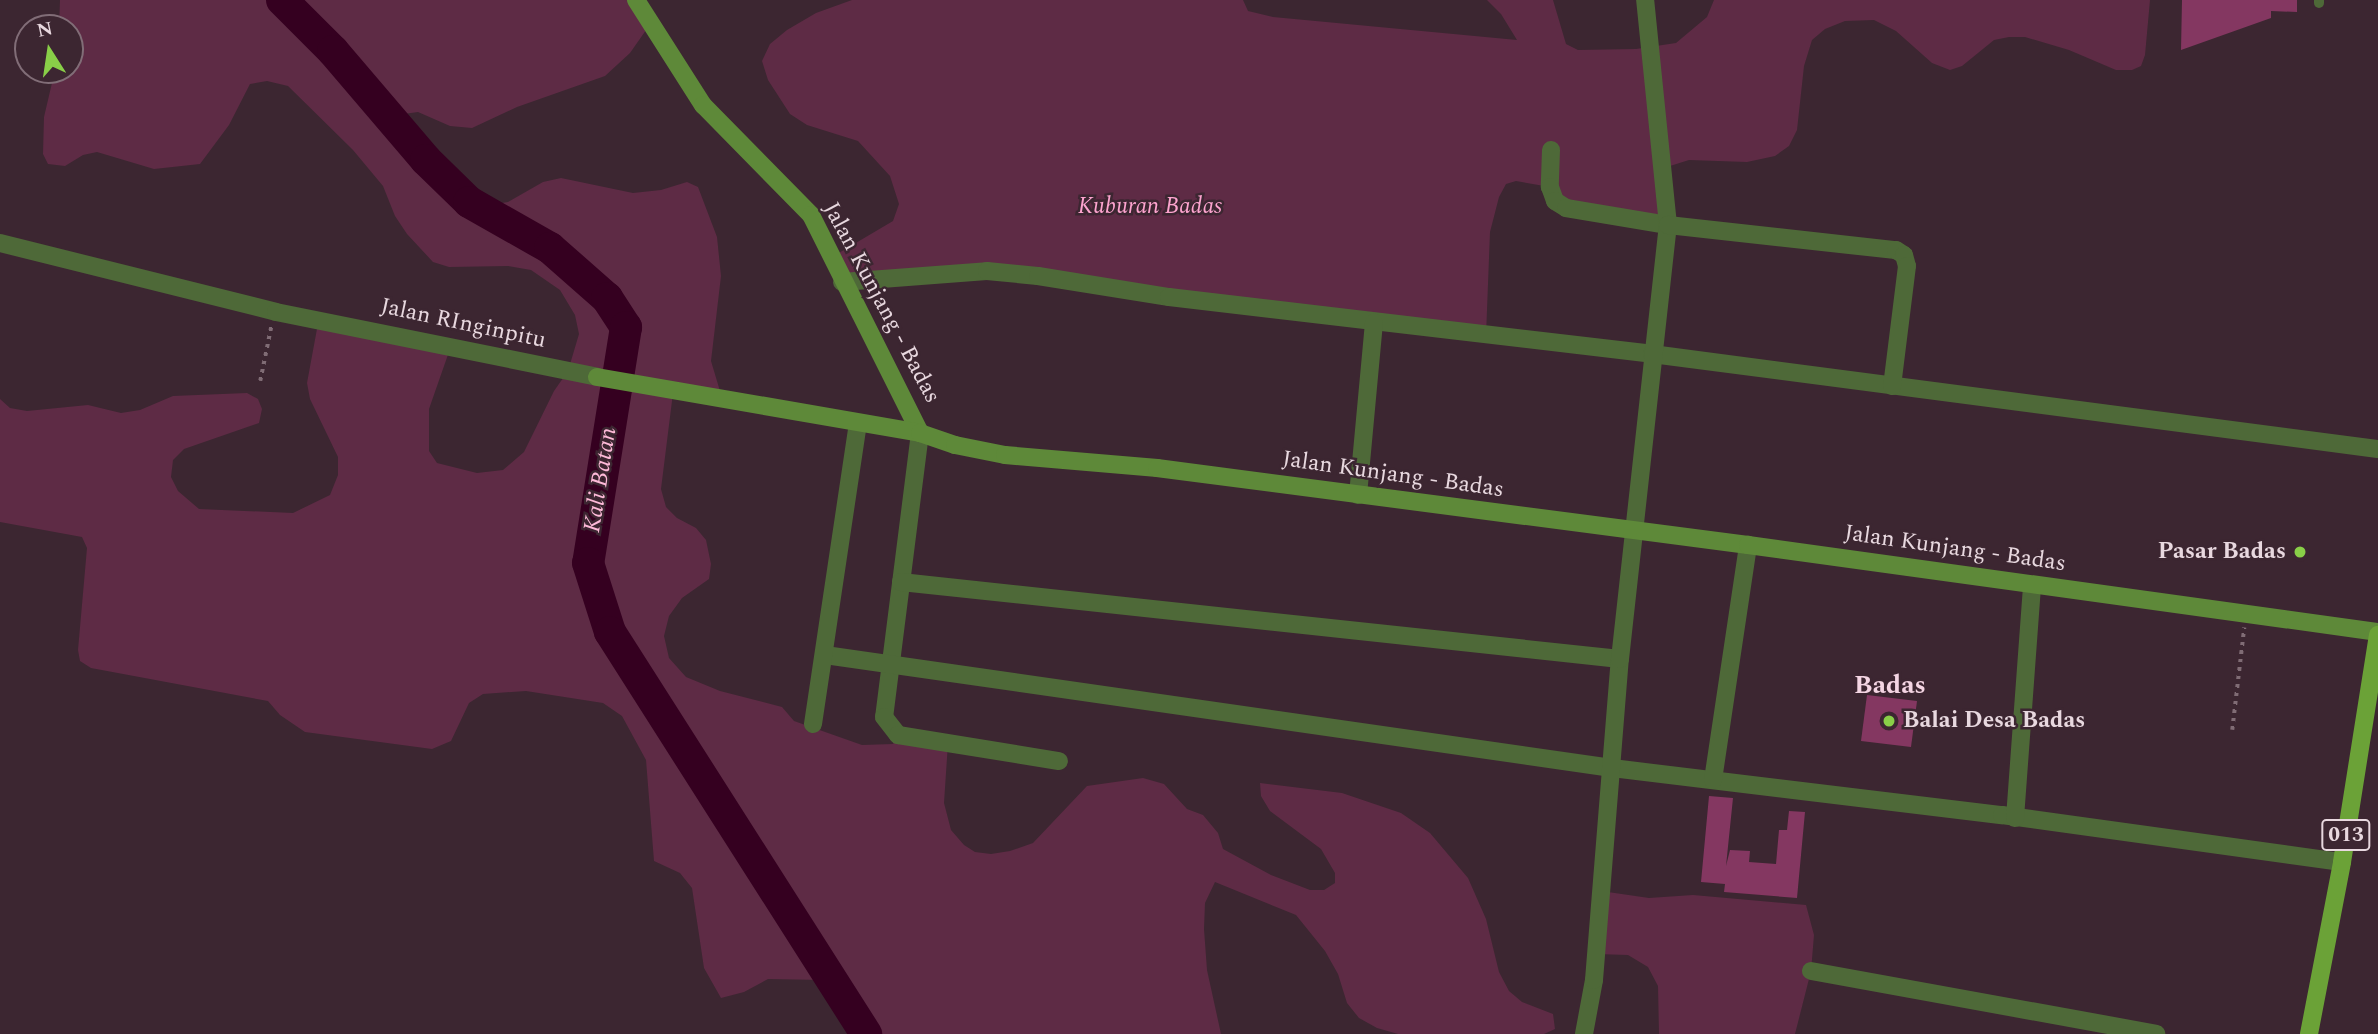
<!DOCTYPE html>
<style>
body{margin:0}
#map{position:relative;width:2378px;height:1034px;overflow:hidden;background:#3c2631;font-family:Spectral,serif}
div>[style]{position:absolute}
.green>*{inset:0;background:#5e2b45}
.river>*{height:32px;margin:-16px;padding:0 16px;transform-origin:16px;border-radius:16px;background:#350020}
.building>*{inset:0;background:#843761}
.path>*{height:3.5px;margin-top:-1.75px;transform-origin:0;background:repeating-linear-gradient(90deg,#806c75 0 3.5px,transparent 0 8.5px)}
.lane>*{height:10px;margin:-5px;padding:0 5px;transform-origin:5px;border-radius:5px;background:#4e6938}
.street>*{height:18px;margin:-9px;padding:0 9px;transform-origin:9px;border-radius:9px;background:#4e6938}
.secondary>*{height:18px;margin:-9px;padding:0 9px;transform-origin:9px;border-radius:9px;background:#5e8939}
.primary>*{height:18px;margin:-9px;padding:0 9px;transform-origin:9px;border-radius:9px;background:#6ba237}
.dots>*{width:19px;height:19px;translate:-50% -50%;box-sizing:border-box;border:4px solid #3c2631;border-radius:50%}
span{translate:-50% -50%;white-space:nowrap;text-align:center;line-height:1.15;-webkit-text-stroke:5px #3c2631;paint-order:stroke}
.shield-label span{padding:2px 5px;background:#3c2631;border:2px solid;border-radius:5px;-webkit-text-stroke-width:0}
.shield-label{font-size:21px;color:#e8d8df;font-weight:700}
.park-label{font-size:23px;color:#fda4cf;font-style:italic}
.street-label{font-size:23px;color:#e8d8df}
.poi-label{font-size:23px;color:#e8d8df;font-weight:700}
.right{translate:-100% -50%;text-align:right}
.left{translate:0 -50%;text-align:left}
.water-label{font-size:24px;color:#fdb9d8;font-style:italic}
.quarter-label{font-size:26px;color:#f4d5e3;font-weight:700}
.north{position:absolute;left:14px;top:14px;width:70px;height:70px;box-sizing:border-box;background:#3c2631;border:2px solid #816d77;border-radius:50%;rotate:348deg;font-size:19px;font-weight:700;line-height:28px;text-align:center;color:#e8d8df}
.north::after{content:'';display:block;margin:auto;width:24px;height:32px;background:#89cf48;clip-path:polygon(50% 0,100% 100%,50% 72%,0 100%)}
</style>
<div id="map">
<div class="green">
<div style="clip-path:polygon(60px 0,636px 0,651px 23px,630px 53px,605px 76px,517px 107px,472px 128px,450px 126px,418px 112px,404px 114px,399px 129px,426px 160px,479px 207px,508px 202px,543px 182px,561px 178px,633px 193px,661px 190px,687px 182px,698px 187px,717px 237px,721px 276px,711px 361px,723px 401px,673px 393px,661px 489px,666px 507px,677px 518px,696px 528px,706px 540px,711px 564px,709px 579px,682px 598px,669px 616px,664px 636px,669px 658px,686px 677px,720px 691px,782px 707px,794px 721px,862px 745px,893px 744px,898px 735px,948px 743px,944px 803px,951px 830px,964px 845px,975px 852px,991px 854px,1010px 851px,1033px 843px,1087px 786px,1143px 778px,1164px 784px,1187px 809px,1203px 815px,1218px 833px,1223px 849px,1271px 875px,1310px 890px,1324px 890px,1335px 883px,1335px 873px,1321px 849px,1270px 811px,1261px 796px,1260px 783px,1342px 793px,1401px 813px,1430px 833px,1468px 878px,1486px 919px,1499px 972px,1509px 991px,1522px 1002px,1553px 1014px,1555px 1029px,1544px 1034px,1398px 1034px,1377px 1028px,1359px 1018px,1347px 1003px,1338px 974px,1325px 951px,1296px 915px,1215px 882px,1205px 903px,1204px 929px,1207px 970px,1221px 1034px,866px 1034px,837px 984px,823px 980px,768px 979px,744px 992px,721px 998px,704px 968px,692px 888px,680px 873px,654px 861px,646px 760px,622px 716px,603px 703px,526px 691px,483px 694px,469px 703px,451px 741px,432px 749px,305px 732px,280px 715px,268px 701px,91px 668px,80px 661px,78px 650px,87px 548px,82px 537px,0 522px,0 399px,10px 408px,27px 411px,88px 405px,121px 413px,140px 410px,173px 396px,247px 393px,258px 399px,262px 409px,259px 423px,184px 449px,173px 460px,171px 477px,178px 491px,199px 509px,293px 513px,330px 495px,338px 475px,338px 457px,310px 399px,307px 383px,319px 318px,451px 346px,429px 409px,429px 451px,437px 463px,477px 473px,503px 470px,524px 452px,554px 391px,568px 371px,579px 334px,575px 315px,560px 290px,531px 270px,508px 266px,449px 267px,433px 262px,407px 234px,395px 216px,383px 186px,353px 150px,288px 86px,267px 81px,250px 84px,229px 125px,200px 164px,154px 169px,97px 152px,83px 155px,65px 166px,48px 164px,43px 154px,44px 117px,55px 70px,70px 70px,70px 28px,59px 28px)"></div>
<div style="clip-path:polygon(852px 0,1243px 0,1248px 11px,1273px 17px,1517px 40px,1501px 14px,1487px 0,1553px 0,1566px 44px,1578px 50px,1636px 49px,1676px 43px,1707px 17px,1714px 0,2150px 0,2145px 55px,2141px 66px,2132px 70px,2116px 70px,2069px 50px,2025px 37px,2009px 37px,1994px 40px,1962px 66px,1950px 70px,1932px 63px,1896px 31px,1874px 20px,1845px 21px,1825px 29px,1812px 40px,1804px 66px,1797px 130px,1789px 146px,1775px 156px,1747px 162px,1689px 160px,1670px 166px,1668px 225px,1566px 208px,1550px 187px,1516px 181px,1506px 184px,1499px 197px,1490px 232px,1486px 336px,1038px 276px,842px 282px,832px 257px,893px 221px,899px 204px,890px 176px,858px 141px,807px 125px,790px 114px,768px 80px,762px 61px,770px 44px,787px 30px,816px 13px)"></div>
<div style="clip-path:polygon(1601px 891px,1649px 898px,1693px 895px,1806px 905px,1814px 935px,1811px 971px,1795px 1034px,1659px 1034px,1658px 986px,1648px 967px,1628px 955px,1596px 954px)"></div>
</div>
<div class="river">
<div style="left:282px;top:0;width:72px;rotate:45deg"></div>
<div style="left:333px;top:51px;width:143px;rotate:49.5deg"></div>
<div style="left:426px;top:160px;width:60px;rotate:44.3deg"></div>
<div style="left:469px;top:202px;width:93px;rotate:29.6deg"></div>
<div style="left:550px;top:248px;width:76px;rotate:41.3deg"></div>
<div style="left:607px;top:298px;width:35px;rotate:57deg"></div>
<div style="left:626px;top:327px;width:239px;rotate:99.1deg"></div>
<div style="left:588px;top:563px;width:72px;rotate:72.3deg"></div>
<div style="left:610px;top:632px;width:477px;rotate:57.5deg"></div>
</div>
<div class="building">
<div style="clip-path:polygon(2182px 0,2297px 0,2297px 12px,2271px 11px,2271px 18px,2181px 50px)"></div>
<div style="clip-path:polygon(1867px 695px,1917px 701px,1911px 747px,1861px 741px)"></div>
<div style="clip-path:polygon(1709px 796px,1733px 798px,1726px 866px,1730px 850px,1750px 851px,1749px 862px,1776px 864px,1779px 830px,1787px 830px,1789px 811px,1805px 812px,1797px 898px,1724px 892px,1725px 884px,1701px 882px)"></div>
</div>
<div class="path">
<div style="left:260px;top:381px;width:55px;rotate:-78.5deg"></div>
<div style="left:2232px;top:730px;width:103px;rotate:-83.3deg"></div>
</div>
<div class="lane">
<div style="left:2319px;top:3px;width:3px;rotate:-90deg"></div>
</div>
<div class="street">
<div style="left:1551px;top:150px;width:37px;rotate:92deg"></div>
<div style="left:1550px;top:187px;width:15px;rotate:70deg"></div>
<div style="left:1555px;top:201px;width:13px;rotate:32deg"></div>
<div style="left:1566px;top:208px;width:103px;rotate:9.5deg"></div>
<div style="left:1668px;top:225px;width:226px;rotate:-95.8deg"></div>
<div style="left:0;top:243px;width:284px;rotate:14deg"></div>
<div style="left:276px;top:312px;width:328px;rotate:11.4deg"></div>
<div style="left:842px;top:282px;width:145px;rotate:-4.3deg"></div>
<div style="left:987px;top:271px;width:51px;rotate:5.6deg"></div>
<div style="left:1038px;top:276px;width:133px;rotate:9.1deg"></div>
<div style="left:1169px;top:297px;width:486px;rotate:6.7deg"></div>
<div style="left:1652px;top:354px;width:732px;rotate:7.46deg"></div>
<div style="left:920px;top:433px;width:286px;rotate:97.2deg"></div>
<div style="left:884px;top:717px;width:23px;rotate:52deg"></div>
<div style="left:898px;top:735px;width:163px;rotate:9.2deg"></div>
<div style="left:1358px;top:495px;width:173px;rotate:-84.7deg"></div>
<div style="left:901px;top:582px;width:723px;rotate:6.11deg"></div>
<div style="left:825px;top:655px;width:795px;rotate:8.17deg"></div>
<div style="left:1612px;top:768px;width:393px;rotate:6.9deg"></div>
<div style="left:2002px;top:815px;width:343px;rotate:7.9deg"></div>
<div style="left:813px;top:724px;width:303px;rotate:-81.5deg"></div>
<div style="left:1713px;top:780px;width:238px;rotate:-81.5deg"></div>
<div style="left:2015px;top:818px;width:234px;rotate:-85.8deg"></div>
<div style="left:1811px;top:971px;width:351px;rotate:10.3deg"></div>
<div style="left:1584px;top:1034px;width:55px;rotate:-79.5deg"></div>
<div style="left:1594px;top:980px;width:322px;rotate:-85.4deg"></div>
<div style="left:1620px;top:659px;width:437px;rotate:-83.7deg"></div>
<div style="left:1668px;top:225px;width:229px;rotate:6.3deg"></div>
<div style="left:1896px;top:250px;width:9px;rotate:32deg"></div>
<div style="left:1904px;top:255px;width:11px;rotate:75deg"></div>
<div style="left:1907px;top:266px;width:121px;rotate:97.1deg"></div>
</div>
<div class="secondary">
<div style="left:636px;top:0;width:125px;rotate:57.5deg"></div>
<div style="left:703px;top:105px;width:154px;rotate:45.5deg"></div>
<div style="left:811px;top:215px;width:244px;rotate:63.4deg"></div>
<div style="left:597px;top:377px;width:328px;rotate:9.8deg"></div>
<div style="left:920px;top:433px;width:37px;rotate:19deg"></div>
<div style="left:955px;top:445px;width:51px;rotate:11.3deg"></div>
<div style="left:1005px;top:455px;width:153px;rotate:4.9deg"></div>
<div style="left:1157px;top:468px;width:596px;rotate:7.42deg"></div>
<div style="left:1748px;top:545px;width:636px;rotate:7.86deg"></div>
</div>
<div class="primary">
<div style="left:2309px;top:1034px;width:175px;rotate:-79.1deg"></div>
<div style="left:2342px;top:862px;width:230px;rotate:-81deg"></div>
</div>
<div class="dots">
<div style="left:2300px;top:552px;background:#89cf48"></div>
<div style="left:1889px;top:721px;background:#89cf48"></div>
</div>
<div class="shield-label">
<span style="left:2346px;top:835px">013</span>
</div>
<div class="park-label">
<span style="left:1150px;top:207px">Kuburan Badas</span>
</div>
<div class="street-label">
<span style="left:881px;top:303px;rotate:62deg">Jalan Kunjang - Badas</span>
<span style="left:463px;top:324px;rotate:12deg">Jalan RInginpitu</span>
<span style="left:1393px;top:475px;rotate:8deg">Jalan Kunjang - Badas</span>
<span style="left:1955px;top:549px;rotate:8deg">Jalan Kunjang - Badas</span>
</div>
<div class="poi-label">
<span class="right" style="left:2286px;top:552px">Pasar Badas</span>
<span class="left" style="left:1903px;top:721px">Balai Desa Badas</span>
</div>
<div class="water-label">
<span style="left:601px;top:480px;rotate:-81deg">Kali Batan</span>
</div>
<div class="quarter-label">
<span style="left:1890px;top:686px">Badas</span>
</div>
<div class="north">N</div>
</div>
